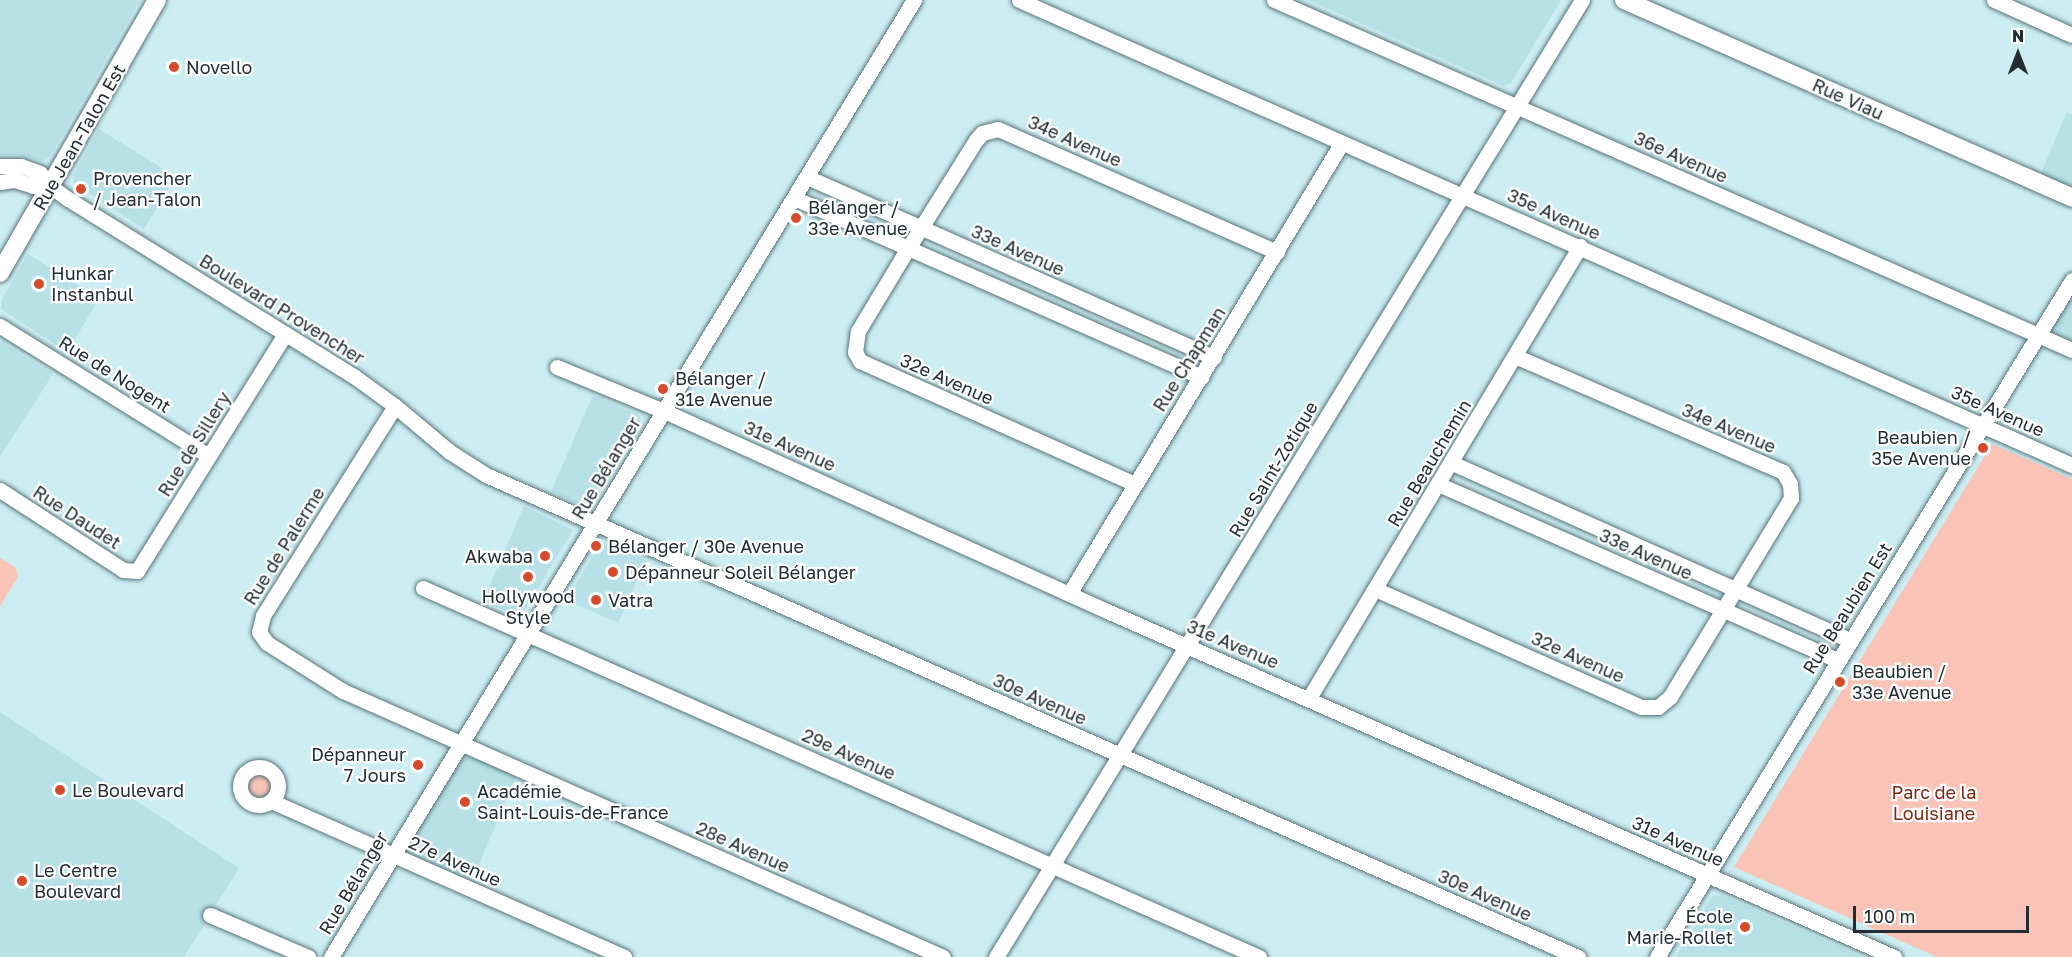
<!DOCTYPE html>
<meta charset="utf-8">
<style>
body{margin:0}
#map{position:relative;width:2072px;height:957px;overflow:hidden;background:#ccedf2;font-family:"Golos Text",sans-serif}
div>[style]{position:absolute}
.built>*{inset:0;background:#b7e0e7}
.green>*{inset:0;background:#f9c4b7}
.round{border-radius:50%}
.roads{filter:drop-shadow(0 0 2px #57747a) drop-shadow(0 0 2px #57747a)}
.minor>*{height:15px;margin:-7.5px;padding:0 7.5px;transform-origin:7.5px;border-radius:7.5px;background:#fff}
.minor>.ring{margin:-7.5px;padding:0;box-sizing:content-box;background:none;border:15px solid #fff;border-radius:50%}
.major>*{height:18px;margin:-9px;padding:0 9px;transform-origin:9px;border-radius:9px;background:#fff}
.dots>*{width:16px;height:16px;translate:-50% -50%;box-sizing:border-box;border:3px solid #fff;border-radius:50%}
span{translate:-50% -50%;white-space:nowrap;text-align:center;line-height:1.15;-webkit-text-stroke:4.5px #fff;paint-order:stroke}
.poi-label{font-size:18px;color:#222e31}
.left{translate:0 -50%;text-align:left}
.right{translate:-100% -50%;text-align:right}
.street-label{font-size:18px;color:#222e31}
.park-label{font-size:18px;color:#7d2612}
.north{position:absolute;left:1988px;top:24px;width:60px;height:60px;-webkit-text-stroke:4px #fff;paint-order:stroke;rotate:0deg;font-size:16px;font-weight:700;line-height:24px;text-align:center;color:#222e31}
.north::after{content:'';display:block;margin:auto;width:21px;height:27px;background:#222e31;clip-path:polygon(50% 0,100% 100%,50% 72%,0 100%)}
.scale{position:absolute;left:1853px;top:906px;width:176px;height:27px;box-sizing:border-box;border:3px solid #222e31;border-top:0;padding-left:8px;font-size:18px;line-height:21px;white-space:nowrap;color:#222e31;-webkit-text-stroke:4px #fff;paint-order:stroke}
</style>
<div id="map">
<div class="built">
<div style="clip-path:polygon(0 0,140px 0,51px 155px,43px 161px,15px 155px,0 156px)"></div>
<div style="clip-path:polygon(1308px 0,1561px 0,1511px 83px,1504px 86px)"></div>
<div style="clip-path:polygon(2067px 112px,2072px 114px,2072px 199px,2037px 182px)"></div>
<div style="clip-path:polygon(99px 129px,176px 177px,144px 229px,73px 183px,74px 174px)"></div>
<div style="clip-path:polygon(28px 254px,99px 299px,67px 352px,1px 309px,1px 301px)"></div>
<div style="clip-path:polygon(2072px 277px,2072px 346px,2044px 333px)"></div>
<div style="clip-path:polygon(0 341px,53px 374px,0 456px)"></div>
<div style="clip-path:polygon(593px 395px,638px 415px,641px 419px,589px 504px,584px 506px,551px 492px)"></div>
<div style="clip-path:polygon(524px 506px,573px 530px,523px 613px,518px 616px,483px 601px)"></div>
<div style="clip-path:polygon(601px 543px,606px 543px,646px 560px,618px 623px,566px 600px)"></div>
<div style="clip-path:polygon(0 712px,239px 868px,184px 957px,0 957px)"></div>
<div style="clip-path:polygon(460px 745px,519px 769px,469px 888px,392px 855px)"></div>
<div style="clip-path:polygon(1720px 894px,1863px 957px,1676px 957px,1713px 895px,1717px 897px)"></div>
</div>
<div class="green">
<div style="clip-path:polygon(1992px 444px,2072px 479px,2072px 957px,1937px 957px,1734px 867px)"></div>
<div style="clip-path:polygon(0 558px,16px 568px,18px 577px,0 606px)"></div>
<div class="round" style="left:247px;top:774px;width:24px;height:24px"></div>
</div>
<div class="roads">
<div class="minor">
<div style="left:1019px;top:0;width:1151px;rotate:23.83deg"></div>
<div style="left:1274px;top:0;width:871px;rotate:23.68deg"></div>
<div style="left:1994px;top:0;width:85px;rotate:24.2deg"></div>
<div style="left:0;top:166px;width:21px"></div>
<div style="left:21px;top:166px;width:20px;rotate:20deg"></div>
<div style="left:40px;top:173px;width:16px;rotate:52deg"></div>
<div style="left:50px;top:186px;width:22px;rotate:36deg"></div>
<div style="left:68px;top:199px;width:338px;rotate:31.8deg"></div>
<div style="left:355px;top:377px;width:49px;rotate:35.9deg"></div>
<div style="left:395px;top:406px;width:72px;rotate:39.9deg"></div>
<div style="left:450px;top:452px;width:43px;rotate:32.6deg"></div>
<div style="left:486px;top:475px;width:1194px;rotate:23.82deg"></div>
<div style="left:807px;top:177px;width:445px;rotate:23.9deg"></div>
<div style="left:0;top:182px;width:15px;rotate:-8deg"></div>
<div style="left:15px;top:180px;width:19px;rotate:18deg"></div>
<div style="left:33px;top:186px;width:17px"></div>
<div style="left:794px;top:198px;width:445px;rotate:23.7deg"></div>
<div style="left:0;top:326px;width:246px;rotate:31.9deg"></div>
<div style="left:557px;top:367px;width:116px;rotate:22.4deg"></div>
<div style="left:664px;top:411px;width:486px;rotate:24.3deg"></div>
<div style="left:1107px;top:611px;width:860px;rotate:23.73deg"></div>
<div style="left:395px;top:406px;width:248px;rotate:122.2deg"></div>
<div style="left:263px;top:616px;width:16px;rotate:104deg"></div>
<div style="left:259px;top:632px;width:14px;rotate:54deg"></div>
<div style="left:267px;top:643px;width:90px;rotate:32.3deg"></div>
<div style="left:343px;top:691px;width:656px;rotate:23.91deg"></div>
<div style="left:1452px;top:463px;width:436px;rotate:24deg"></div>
<div style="left:1135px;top:484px;width:301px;rotate:-155.9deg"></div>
<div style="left:860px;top:361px;width:10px;rotate:-119deg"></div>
<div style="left:855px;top:352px;width:21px;rotate:-82deg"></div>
<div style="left:858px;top:331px;width:85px;rotate:-58.9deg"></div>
<div style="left:902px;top:258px;width:139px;rotate:-57.9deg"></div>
<div style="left:976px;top:140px;width:9px;rotate:-49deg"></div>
<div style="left:982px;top:133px;width:16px;rotate:-14deg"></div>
<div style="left:998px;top:129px;width:305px;rotate:23.8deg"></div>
<div style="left:1438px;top:484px;width:436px;rotate:23.8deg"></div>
<div style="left:0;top:490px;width:147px;rotate:33deg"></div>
<div style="left:123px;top:570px;width:14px;rotate:4deg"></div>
<div style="left:137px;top:571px;width:279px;rotate:-58deg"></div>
<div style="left:423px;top:588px;width:914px;rotate:23.82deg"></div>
<div style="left:1375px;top:589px;width:291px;rotate:23.9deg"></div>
<div style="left:1641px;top:707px;width:17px"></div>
<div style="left:1658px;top:707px;width:16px;rotate:-40deg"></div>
<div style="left:1670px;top:697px;width:233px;rotate:-58.7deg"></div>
<div style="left:1791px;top:498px;width:14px;rotate:-94deg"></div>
<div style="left:1790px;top:484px;width:14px;rotate:-120deg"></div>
<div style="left:1783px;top:472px;width:292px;rotate:-156.6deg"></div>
<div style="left:1069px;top:594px;width:526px;rotate:-58.85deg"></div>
<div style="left:1309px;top:698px;width:527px;rotate:-59.05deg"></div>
<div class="ring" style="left:240px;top:767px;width:23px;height:23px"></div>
<div style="left:271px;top:801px;width:386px;rotate:23.8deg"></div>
<div style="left:210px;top:915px;width:107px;rotate:23.2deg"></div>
<div style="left:331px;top:957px;width:1121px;rotate:-58.65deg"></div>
<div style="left:996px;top:957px;width:1122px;rotate:-58.52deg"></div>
<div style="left:1657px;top:957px;width:794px;rotate:-58.49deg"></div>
</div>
<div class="major">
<div style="left:1624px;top:0;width:490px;rotate:23.8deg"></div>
<div style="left:0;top:273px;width:315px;rotate:-60.1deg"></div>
</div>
</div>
<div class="dots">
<div style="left:174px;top:67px;background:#d44a2b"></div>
<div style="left:81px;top:189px;background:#d44a2b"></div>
<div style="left:796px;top:218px;background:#d44a2b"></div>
<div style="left:39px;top:284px;background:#d44a2b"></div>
<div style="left:663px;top:389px;background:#d44a2b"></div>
<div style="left:1983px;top:448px;background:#d44a2b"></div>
<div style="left:596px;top:546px;background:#d44a2b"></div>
<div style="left:545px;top:556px;background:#d44a2b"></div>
<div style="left:613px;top:572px;background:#d44a2b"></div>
<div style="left:528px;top:577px;background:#d44a2b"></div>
<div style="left:596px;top:600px;background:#d44a2b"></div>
<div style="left:1840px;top:682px;background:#d44a2b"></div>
<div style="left:418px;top:765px;background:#d44a2b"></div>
<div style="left:60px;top:790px;background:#d44a2b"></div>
<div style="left:465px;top:802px;background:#d44a2b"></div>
<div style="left:22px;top:881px;background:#d44a2b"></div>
<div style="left:1745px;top:927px;background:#d44a2b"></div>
</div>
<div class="poi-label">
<span class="left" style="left:186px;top:67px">Novello</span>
<span class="left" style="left:93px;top:189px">Provencher<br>/ Jean-Talon</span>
<span class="left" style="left:808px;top:218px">Bélanger /<br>33e Avenue</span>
<span class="left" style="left:51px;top:284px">Hunkar<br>Instanbul</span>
<span class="left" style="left:675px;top:389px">Bélanger /<br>31e Avenue</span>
<span class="right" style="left:1971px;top:448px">Beaubien /<br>35e Avenue</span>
<span class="left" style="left:608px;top:546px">Bélanger / 30e Avenue</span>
<span class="right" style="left:533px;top:556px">Akwaba</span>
<span class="left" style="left:625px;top:572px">Dépanneur Soleil Bélanger</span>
<span style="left:528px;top:607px">Hollywood<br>Style</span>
<span class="left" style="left:608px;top:600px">Vatra</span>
<span class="left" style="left:1852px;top:682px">Beaubien /<br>33e Avenue</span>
<span class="right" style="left:406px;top:765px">Dépanneur<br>7 Jours</span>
<span class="left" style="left:72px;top:790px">Le Boulevard</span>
<span class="left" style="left:477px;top:802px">Académie<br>Saint-Louis-de-France</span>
<span class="left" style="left:34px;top:881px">Le Centre<br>Boulevard</span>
<span class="right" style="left:1733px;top:927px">École<br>Marie-Rollet</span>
</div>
<div class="street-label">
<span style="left:1848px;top:99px;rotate:24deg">Rue Viau</span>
<span style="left:79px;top:137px;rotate:-60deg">Rue Jean-Talon Est</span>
<span style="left:1075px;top:141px;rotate:24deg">34e Avenue</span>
<span style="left:1681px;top:157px;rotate:24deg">36e Avenue</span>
<span style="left:1554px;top:214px;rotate:24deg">35e Avenue</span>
<span style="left:1018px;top:250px;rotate:24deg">33e Avenue</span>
<span style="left:282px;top:309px;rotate:32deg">Boulevard Provencher</span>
<span style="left:1189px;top:359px;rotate:-58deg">Rue Chapman</span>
<span style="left:115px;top:374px;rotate:32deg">Rue de Nogent</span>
<span style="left:947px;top:379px;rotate:24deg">32e Avenue</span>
<span style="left:1998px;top:411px;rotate:24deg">35e Avenue</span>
<span style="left:1729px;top:428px;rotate:23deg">34e Avenue</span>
<span style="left:194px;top:444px;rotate:-58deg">Rue de Sillery</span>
<span style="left:790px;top:446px;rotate:24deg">31e Avenue</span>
<span style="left:1429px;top:463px;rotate:-59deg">Rue Beauchemin</span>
<span style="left:606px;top:468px;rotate:-59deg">Rue Bélanger</span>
<span style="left:1273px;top:469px;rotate:-59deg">Rue Saint-Zotique</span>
<span style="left:77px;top:517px;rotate:33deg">Rue Daudet</span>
<span style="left:284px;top:546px;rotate:-58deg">Rue de Palerme</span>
<span style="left:1646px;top:554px;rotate:24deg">33e Avenue</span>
<span style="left:1847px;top:608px;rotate:-58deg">Rue Beaubien Est</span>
<span style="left:1233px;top:644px;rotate:23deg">31e Avenue</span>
<span style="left:1578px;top:657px;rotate:24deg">32e Avenue</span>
<span style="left:1040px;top:699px;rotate:24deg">30e Avenue</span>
<span style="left:849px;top:754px;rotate:24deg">29e Avenue</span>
<span style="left:1678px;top:841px;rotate:24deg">31e Avenue</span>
<span style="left:743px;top:847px;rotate:24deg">28e Avenue</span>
<span style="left:455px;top:861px;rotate:24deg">27e Avenue</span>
<span style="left:353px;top:883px;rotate:-59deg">Rue Bélanger</span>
<span style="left:1485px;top:895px;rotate:24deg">30e Avenue</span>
</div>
<div class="park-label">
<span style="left:1934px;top:803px">Parc de la<br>Louisiane</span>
</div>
<div class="north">N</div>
<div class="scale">100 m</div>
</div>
